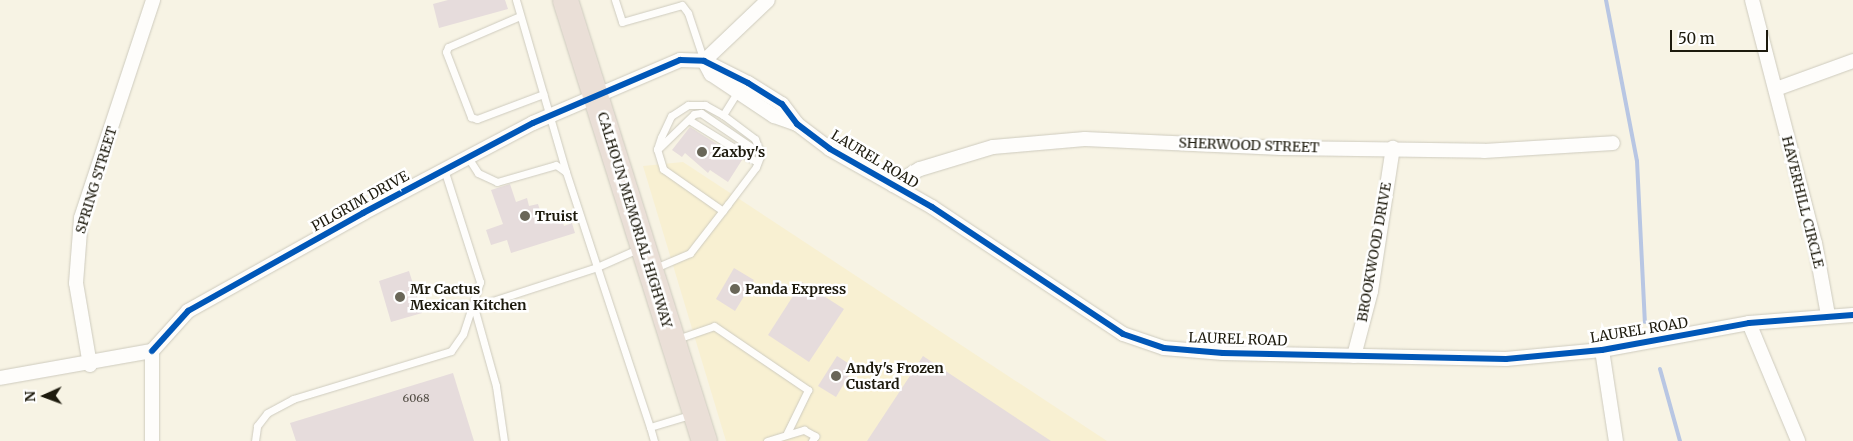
<!DOCTYPE html>
<style>
body{margin:0}
#map{position:relative;width:1853px;height:441px;overflow:hidden;background:#f7f3e4;font-family:Merriweather,serif}
div>[style]{position:absolute}
.built>*{inset:0;background:#f8f0d2}
.stream>*{height:4px;margin:-2px;padding:0 2px;transform-origin:2px;border-radius:2px;background:#b8c6e3}
.building>*{inset:0;background:#e6dcdc}
.roads{filter:drop-shadow(0 0 1px #cecbbe) drop-shadow(0 0 1px #cecbbe)}
.lane>*{height:7px;margin:-3.5px;padding:0 3.5px;transform-origin:3.5px;border-radius:3.5px;background:#fefdfb}
.street>*{height:14px;margin:-7px;padding:0 7px;transform-origin:7px;border-radius:7px;background:#fefdfb}
.highway>*{height:25px;margin:-12.5px;padding:0 12.5px;transform-origin:12.5px;border-radius:12.5px;background:#eadfd7}
.cycleway>*{height:6px;margin:-3px;padding:0 3px;transform-origin:3px;border-radius:3px;background:#0057b8}
.dots>*{width:14px;height:14px;translate:-50% -50%;box-sizing:border-box;border:2px solid #fff;border-radius:50%}
span{translate:-50% -50%;white-space:nowrap;text-align:center;line-height:1.15;-webkit-text-stroke:5px #fff;paint-order:stroke}
.number-label{font-size:11px;color:#4f4a41}
.number-label span{-webkit-text-stroke-width:0}
.street-label{font-size:14px;color:#1d1a0d}
.poi-label{font-size:14px;color:#1d1a0d;font-weight:700}
.left{translate:0 -50%;text-align:left}
.north{position:absolute;left:20px;top:371px;width:50px;height:50px;-webkit-text-stroke:4px #fff;paint-order:stroke;rotate:268deg;font-size:14px;font-weight:700;line-height:20px;text-align:center;color:#1d1a0d}
.north::after{content:'';display:block;margin:auto;width:18px;height:22px;background:#1d1a0d;clip-path:polygon(50% 0,100% 100%,50% 72%,0 100%)}
.scale{position:absolute;left:1670px;top:30px;width:98px;height:22px;box-sizing:border-box;border:2px solid #1d1a0d;border-top:0;padding-left:6px;font-size:15px;line-height:18px;white-space:nowrap;color:#1d1a0d;-webkit-text-stroke:4px #fff;paint-order:stroke}
</style>
<div id="map">
<div class="built">
<div style="clip-path:polygon(683px 162px,1107px 441px,726px 441px,643px 166px)"></div>
</div>
<div class="stream">
<div style="left:1606px;top:0;width:164px;rotate:79.1deg"></div>
<div style="left:1637px;top:161px;width:161px;rotate:87.2deg"></div>
<div style="left:1660px;top:369px;width:75px;rotate:74.5deg"></div>
</div>
<div class="building">
<div style="clip-path:polygon(448px 0,505px 0,508px 9px,439px 28px,433px 4px)"></div>
<div style="clip-path:polygon(690px 127px,742px 160px,728px 182px,710px 170px,708px 173px,685px 153px,682px 157px,672px 150px)"></div>
<div style="clip-path:polygon(510px 184px,516px 202px,527px 198px,529px 206px,538px 204px,541px 213px,548px 211px,551px 223px,562px 219px,564px 226px,572px 223px,575px 233px,511px 253px,507px 240px,491px 245px,486px 230px,503px 224px,491px 190px)"></div>
<div style="clip-path:polygon(734px 268px,754px 280px,735px 311px,716px 299px)"></div>
<div style="clip-path:polygon(409px 271px,422px 313px,391px 322px,379px 281px)"></div>
<div style="clip-path:polygon(802px 282px,844px 309px,809px 362px,768px 335px)"></div>
<div style="clip-path:polygon(837px 356px,854px 367px,836px 397px,818px 386px)"></div>
<div style="clip-path:polygon(923px 356px,1051px 441px,867px 441px)"></div>
<div style="clip-path:polygon(453px 373px,474px 441px,296px 441px,290px 423px)"></div>
</div>
<div class="roads">
<div class="lane">
<div style="left:516px;top:0;width:179px;rotate:73.8deg"></div>
<div style="left:615px;top:0;width:23px;rotate:72deg"></div>
<div style="left:622px;top:22px;width:62px;rotate:-15.8deg"></div>
<div style="left:682px;top:5px;width:10px;rotate:53deg"></div>
<div style="left:688px;top:13px;width:51px;rotate:71.6deg"></div>
<div style="left:520px;top:16px;width:78px;rotate:156.7deg"></div>
<div style="left:448px;top:47px;width:5px;rotate:112deg"></div>
<div style="left:446px;top:52px;width:70px;rotate:69deg"></div>
<div style="left:471px;top:117px;width:6px;rotate:18deg"></div>
<div style="left:477px;top:119px;width:71px;rotate:-20.7deg"></div>
<div style="left:723px;top:115px;width:28px;rotate:-58deg"></div>
<div style="left:689px;top:120px;width:80px;rotate:31.7deg"></div>
<div style="left:658px;top:149px;width:50px;rotate:-44.2deg"></div>
<div style="left:694px;top:114px;width:7px;rotate:-8deg"></div>
<div style="left:701px;top:113px;width:71px;rotate:34.1deg"></div>
<div style="left:467px;top:156px;width:20px;rotate:57deg"></div>
<div style="left:478px;top:173px;width:21px;rotate:25deg"></div>
<div style="left:497px;top:182px;width:61px;rotate:-16.1deg"></div>
<div style="left:556px;top:165px;width:12px;rotate:35deg"></div>
<div style="left:566px;top:172px;width:100px;rotate:71.9deg"></div>
<div style="left:597px;top:267px;width:47px;rotate:-23.8deg"></div>
<div style="left:655px;top:268px;width:38px;rotate:-23deg"></div>
<div style="left:690px;top:253px;width:62px;rotate:-52.2deg"></div>
<div style="left:728px;top:204px;width:46px;rotate:-52.9deg"></div>
<div style="left:756px;top:167px;width:14px;rotate:-69deg"></div>
<div style="left:761px;top:154px;width:16px;rotate:-112deg"></div>
<div style="left:755px;top:139px;width:40px;rotate:-143deg"></div>
<div style="left:723px;top:115px;width:21px;rotate:-151deg"></div>
<div style="left:705px;top:105px;width:17px;rotate:180deg"></div>
<div style="left:688px;top:105px;width:20px;rotate:147deg"></div>
<div style="left:671px;top:116px;width:23px;rotate:115deg"></div>
<div style="left:661px;top:137px;width:13px;rotate:108deg"></div>
<div style="left:657px;top:149px;width:21px;rotate:73deg"></div>
<div style="left:663px;top:169px;width:73px;rotate:35deg"></div>
<div style="left:677px;top:339px;width:39px;rotate:-19deg"></div>
<div style="left:714px;top:326px;width:114px;rotate:34.2deg"></div>
<div style="left:808px;top:390px;width:48px;rotate:116deg"></div>
<div style="left:255px;top:441px;width:15px;rotate:-82deg"></div>
<div style="left:257px;top:426px;width:16px;rotate:-52deg"></div>
<div style="left:267px;top:413px;width:30px;rotate:-28deg"></div>
<div style="left:293px;top:399px;width:165px;rotate:-16.9deg"></div>
<div style="left:451px;top:351px;width:21px;rotate:-55deg"></div>
<div style="left:463px;top:334px;width:55px;rotate:-71.9deg"></div>
<div style="left:480px;top:282px;width:119px;rotate:-107.7deg"></div>
<div style="left:504px;top:441px;width:56px;rotate:-98.3deg"></div>
<div style="left:496px;top:386px;width:82px;rotate:-105.6deg"></div>
<div style="left:474px;top:307px;width:129px;rotate:-18deg"></div>
<div style="left:597px;top:267px;width:169px;rotate:71.7deg"></div>
<div style="left:654px;top:441px;width:15px;rotate:-106deg"></div>
<div style="left:650px;top:427px;width:42px;rotate:-16.7deg"></div>
<div style="left:767px;top:441px;width:39px;rotate:-17deg"></div>
<div style="left:804px;top:430px;width:13px;rotate:29deg"></div>
<div style="left:815px;top:436px;width:6px;rotate:121deg"></div>
</div>
<div class="street">
<div style="left:1752px;top:0;width:251px;rotate:75.5deg"></div>
<div style="left:1815px;top:243px;width:73px;rotate:79.8deg"></div>
<div style="left:704px;top:61px;width:15px;rotate:62deg"></div>
<div style="left:711px;top:74px;width:76px;rotate:33.7deg"></div>
<div style="left:774px;top:116px;width:24px;rotate:19deg"></div>
<div style="left:704px;top:61px;width:88px;rotate:-43.6deg"></div>
<div style="left:1776px;top:89px;width:82px;rotate:-20deg"></div>
<div style="left:893px;top:185px;width:31px;rotate:-31deg"></div>
<div style="left:920px;top:169px;width:76px;rotate:-16.8deg"></div>
<div style="left:993px;top:147px;width:92px;rotate:-5deg"></div>
<div style="left:1085px;top:139px;width:196px;rotate:2.6deg"></div>
<div style="left:1281px;top:148px;width:203px;rotate:0.8deg"></div>
<div style="left:1484px;top:151px;width:129px;rotate:-3.5deg"></div>
<div style="left:1749px;top:323px;width:128px;rotate:67.4deg"></div>
<div style="left:1602px;top:350px;width:92px;rotate:81.3deg"></div>
<div style="left:152px;top:351px;width:54px;rotate:-48deg"></div>
<div style="left:188px;top:311px;width:201px;rotate:-29.2deg"></div>
<div style="left:363px;top:213px;width:192px;rotate:-27.9deg"></div>
<div style="left:533px;top:123px;width:160px;rotate:-23.2deg"></div>
<div style="left:680px;top:60px;width:24px;rotate:2deg"></div>
<div style="left:704px;top:61px;width:49px;rotate:26.6deg"></div>
<div style="left:748px;top:83px;width:40px;rotate:32deg"></div>
<div style="left:782px;top:104px;width:25px;rotate:53deg"></div>
<div style="left:797px;top:124px;width:41px;rotate:37.1deg"></div>
<div style="left:830px;top:149px;width:117px;rotate:29.6deg"></div>
<div style="left:932px;top:207px;width:229px;rotate:33.6deg"></div>
<div style="left:1123px;top:334px;width:43px;rotate:18.9deg"></div>
<div style="left:1164px;top:348px;width:59px;rotate:4.8deg"></div>
<div style="left:1223px;top:353px;width:283px;rotate:1.2deg"></div>
<div style="left:1506px;top:359px;width:96px;rotate:-5.4deg"></div>
<div style="left:1602px;top:350px;width:149px;rotate:-10.4deg"></div>
<div style="left:1749px;top:323px;width:104px;rotate:-4.4deg"></div>
<div style="left:152px;top:351px;width:90px;rotate:90deg"></div>
<div style="left:1354px;top:356px;width:67px;rotate:-75.3deg"></div>
<div style="left:1371px;top:291px;width:145px;rotate:-81.3deg"></div>
<div style="left:90px;top:365px;width:83px;rotate:-99.7deg"></div>
<div style="left:76px;top:283px;width:65px;rotate:-85.6deg"></div>
<div style="left:81px;top:218px;width:230px;rotate:-71.7deg"></div>
<div style="left:0;top:378px;width:154px;rotate:-10.1deg"></div>
</div>
<div class="highway">
<div style="left:565px;top:0;width:462px;rotate:72.5deg"></div>
</div>
</div>
<div class="cycleway">
<div style="left:152px;top:351px;width:54px;rotate:-48deg"></div>
<div style="left:188px;top:311px;width:201px;rotate:-29.2deg"></div>
<div style="left:363px;top:213px;width:192px;rotate:-27.9deg"></div>
<div style="left:533px;top:123px;width:160px;rotate:-23.2deg"></div>
<div style="left:680px;top:60px;width:24px;rotate:2deg"></div>
<div style="left:704px;top:61px;width:49px;rotate:26.6deg"></div>
<div style="left:748px;top:83px;width:40px;rotate:32deg"></div>
<div style="left:782px;top:104px;width:25px;rotate:53deg"></div>
<div style="left:797px;top:124px;width:41px;rotate:37.1deg"></div>
<div style="left:830px;top:149px;width:117px;rotate:29.6deg"></div>
<div style="left:932px;top:207px;width:229px;rotate:33.6deg"></div>
<div style="left:1123px;top:334px;width:43px;rotate:18.9deg"></div>
<div style="left:1164px;top:348px;width:59px;rotate:4.8deg"></div>
<div style="left:1223px;top:353px;width:283px;rotate:1.2deg"></div>
<div style="left:1506px;top:359px;width:96px;rotate:-5.4deg"></div>
<div style="left:1602px;top:350px;width:149px;rotate:-10.4deg"></div>
<div style="left:1749px;top:323px;width:104px;rotate:-4.4deg"></div>
</div>
<div class="dots">
<div style="left:702px;top:152px;background:#696658"></div>
<div style="left:525px;top:216px;background:#696658"></div>
<div style="left:735px;top:289px;background:#696658"></div>
<div style="left:400px;top:297px;background:#696658"></div>
<div style="left:836px;top:376px;background:#696658"></div>
</div>
<div class="number-label">
<span style="left:416px;top:398px">6068</span>
</div>
<div class="street-label">
<span style="left:1249px;top:145px;rotate:2deg">SHERWOOD STREET</span>
<span style="left:875px;top:159px;rotate:31deg">LAUREL ROAD</span>
<span style="left:96px;top:180px;rotate:-73deg">SPRING STREET</span>
<span style="left:360px;top:201px;rotate:-29deg">PILGRIM DRIVE</span>
<span style="left:1803px;top:202px;rotate:76deg">HAVERHILL CIRCLE</span>
<span style="left:635px;top:220px;rotate:73deg">CALHOUN MEMORIAL HIGHWAY</span>
<span style="left:1374px;top:252px;rotate:-80deg">BROOKWOOD DRIVE</span>
<span style="left:1639px;top:330px;rotate:-9deg">LAUREL ROAD</span>
<span style="left:1238px;top:339px;rotate:2deg">LAUREL ROAD</span>
</div>
<div class="poi-label">
<span class="left" style="left:712px;top:152px">Zaxby's</span>
<span class="left" style="left:535px;top:216px">Truist</span>
<span class="left" style="left:410px;top:297px">Mr Cactus<br>Mexican Kitchen</span>
<span class="left" style="left:745px;top:289px">Panda Express</span>
<span class="left" style="left:846px;top:376px">Andy's Frozen<br>Custard</span>
</div>
<div class="north">N</div>
<div class="scale">50 m</div>
</div>
